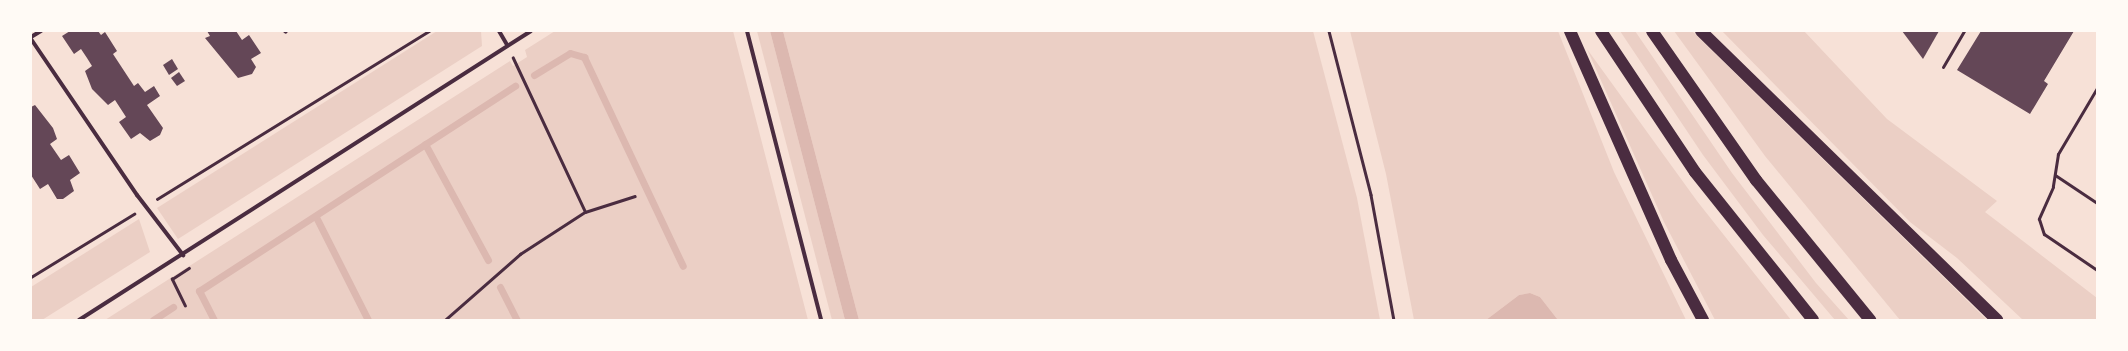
<!DOCTYPE html>
<style>
body{margin:0}
#map{position:relative;width:2128px;height:351px;overflow:hidden;background:#f7e1d7;font-family:"Varela Round",sans-serif}
div>[style]{position:absolute}
.green>*{inset:0;background:#ebcfc5}
.water>*{inset:0;background:#dcb8b0}
.stream>*{height:7px;margin:-3.5px;padding:0 3.5px;transform-origin:3.5px;border-radius:3.5px;background:#dcb8b0}
.building>*{inset:0;background:#644757}
.path>*{height:2.5px;margin:-1.25px;padding:0 1.25px;transform-origin:1.25px;border-radius:1.25px;background:#4a2c40}
.service>*{height:3px;margin:-1.5px;padding:0 1.5px;transform-origin:1.5px;border-radius:1.5px;background:#4a2c40}
.minor>*{height:4px;margin:-2px;padding:0 2px;transform-origin:2px;border-radius:2px;background:#4a2c40}
.motorway>*{height:12px;margin:-6px;padding:0 6px;transform-origin:6px;border-radius:6px;background:#4a2c40}
span{translate:-50% -50%;white-space:nowrap;text-align:center;line-height:1.15;-webkit-text-stroke:3px #fffaf5;paint-order:stroke}
.frame{position:absolute;inset:0;border:32px solid #fffaf5;pointer-events:none}
</style>
<div id="map">
<div class="green">
<div style="clip-path:polygon(437px 31px,481px 31px,482px 46px,178px 239px,157px 208px)"></div>
<div style="clip-path:polygon(555px 31px,733px 31px,808px 320px,105px 320px,510px 61px,513px 66px,527px 57px,525px 50px)"></div>
<div style="clip-path:polygon(757px 31px,770px 31px,845px 320px,832px 320px)"></div>
<div style="clip-path:polygon(783px 31px,1313px 31px,1357px 198px,1380px 320px,859px 320px)"></div>
<div style="clip-path:polygon(1350px 31px,1558px 31px,1614px 172px,1686px 320px,1558px 320px,1540px 297px,1530px 293px,1519px 295px,1486px 320px,1414px 320px,1386px 174px)"></div>
<div style="clip-path:polygon(1620px 31px,1635px 31px,1732px 173px,1816px 283px,1849px 320px,1835px 320px,1763px 235px,1703px 155px)"></div>
<div style="clip-path:polygon(1674px 31px,1692px 31px,1987px 320px,1900px 320px,1765px 156px)"></div>
<div style="clip-path:polygon(1722px 31px,1804px 31px,1887px 119px,1997px 201px,1985px 212px,2097px 298px,2097px 320px,2023px 320px,1957px 258px,1910px 222px)"></div>
<div style="clip-path:polygon(1587px 49px,1697px 201px,1791px 320px,1715px 320px,1664px 222px)"></div>
<div style="clip-path:polygon(139px 219px,150px 252px,42px 320px,31px 320px,31px 287px)"></div>
</div>
<div class="water">
<div style="clip-path:polygon(770px 31px,783px 31px,859px 320px,845px 320px)"></div>
<div style="clip-path:polygon(1530px 293px,1540px 297px,1558px 320px,1486px 320px,1519px 295px)"></div>
</div>
<div class="stream">
<div style="left:534px;top:75px;width:42px;rotate:-31.4deg"></div>
<div style="left:570px;top:53px;width:15px;rotate:16deg"></div>
<div style="left:584px;top:57px;width:231px;rotate:64.7deg"></div>
<div style="left:425px;top:144px;width:132px;rotate:61.5deg"></div>
<div style="left:316px;top:217px;width:115px;rotate:63.2deg"></div>
<div style="left:500px;top:287px;width:37px;rotate:63deg"></div>
<div style="left:153px;top:320px;width:24px;rotate:-33deg"></div>
<div style="left:214px;top:320px;width:33px;rotate:-117deg"></div>
<div style="left:199px;top:291px;width:377px;rotate:-33deg"></div>
</div>
<div class="building">
<div style="clip-path:polygon(70px 31px,98px 31px,101px 35px,105px 32px,117px 51px,113px 54px,134px 86px,138px 83px,145px 92px,154px 86px,160px 96px,147px 105px,163px 128px,160px 135px,150px 141px,140px 133px,131px 139px,119px 122px,126px 117px,115px 100px,108px 105px,92px 89px,85px 71px,92px 66px,87px 58px,81px 49px,74px 54px,62px 36px)"></div>
<div style="clip-path:polygon(207px 31px,236px 31px,242px 40px,249px 35px,261px 53px,251px 59px,256px 67px,252px 74px,238px 78px,205px 38px,210px 36px)"></div>
<div style="clip-path:polygon(1902px 31px,1939px 31px,1923px 59px)"></div>
<div style="clip-path:polygon(1981px 31px,2074px 31px,2044px 81px,2048px 84px,2030px 114px,1957px 70px)"></div>
<div style="clip-path:polygon(172px 59px,178px 69px,169px 75px,163px 65px)"></div>
<div style="clip-path:polygon(179px 72px,185px 81px,177px 86px,171px 78px)"></div>
<div style="clip-path:polygon(35px 105px,53px 128px,57px 139px,50px 144px,61px 160px,69px 155px,80px 173px,70px 180px,74px 191px,63px 199px,57px 199px,48px 184px,40px 189px,31px 175px,31px 107px)"></div>
</div>
<div class="path">
<div style="left:1329px;top:31px;width:169px;rotate:75.6deg"></div>
<div style="left:1371px;top:195px;width:127px;rotate:79.6deg"></div>
<div style="left:157px;top:199px;width:320px;rotate:-31.7deg"></div>
<div style="left:585px;top:212px;width:52px;rotate:-17.7deg"></div>
<div style="left:31px;top:277px;width:121px;rotate:-31.5deg"></div>
<div style="left:185px;top:306px;width:30px;rotate:-116deg"></div>
<div style="left:172px;top:279px;width:20px;rotate:-33deg"></div>
<div style="left:445px;top:320px;width:100px;rotate:-41.3deg"></div>
<div style="left:520px;top:254px;width:77px;rotate:-32.9deg"></div>
<div style="left:585px;top:212px;width:170px;rotate:-115.1deg"></div>
</div>
<div class="service">
<div style="left:1943px;top:67px;width:42px;rotate:-59.7deg"></div>
<div style="left:2097px;top:88px;width:77px;rotate:120.6deg"></div>
<div style="left:2058px;top:154px;width:33px;rotate:99deg"></div>
<div style="left:2053px;top:187px;width:35px;rotate:114deg"></div>
<div style="left:2039px;top:219px;width:16px;rotate:72deg"></div>
<div style="left:2044px;top:234px;width:64px;rotate:34.2deg"></div>
<div style="left:2055px;top:175px;width:50px;rotate:33.7deg"></div>
</div>
<div class="minor">
<div style="left:285px;top:31px;width:1px;rotate:45deg"></div>
<div style="left:499px;top:31px;width:16px;rotate:60deg"></div>
<div style="left:747px;top:31px;width:298px;rotate:75.6deg"></div>
<div style="left:31px;top:37px;width:12px;rotate:-31deg"></div>
<div style="left:31px;top:39px;width:189px;rotate:55.8deg"></div>
<div style="left:137px;top:195px;width:76px;rotate:52.5deg"></div>
<div style="left:79px;top:320px;width:536px;rotate:-32.59deg"></div>
</div>
<div class="motorway">
<div style="left:1570px;top:31px;width:250px;rotate:66.2deg"></div>
<div style="left:1671px;top:260px;width:68px;rotate:61.9deg"></div>
<div style="left:1601px;top:31px;width:169px;rotate:56.3deg"></div>
<div style="left:1695px;top:172px;width:189px;rotate:51.4deg"></div>
<div style="left:1652px;top:31px;width:182px;rotate:55.1deg"></div>
<div style="left:1756px;top:180px;width:181px;rotate:50.8deg"></div>
<div style="left:1701px;top:31px;width:414px;rotate:44.3deg"></div>
</div>
<div class="frame"></div>
</div>
